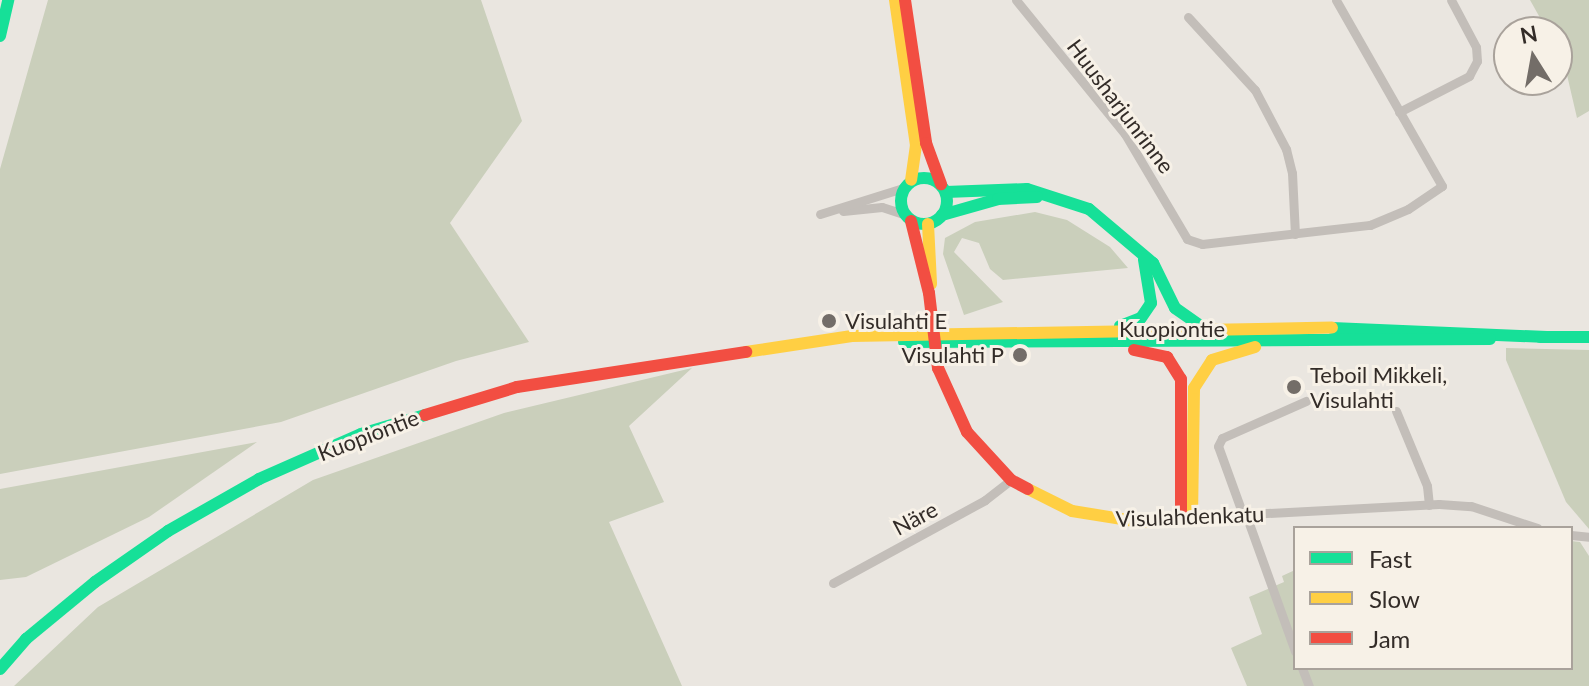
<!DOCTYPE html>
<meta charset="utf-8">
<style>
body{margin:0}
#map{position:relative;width:1589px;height:686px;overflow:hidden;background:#eae6e0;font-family:Lato,sans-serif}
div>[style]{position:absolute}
.green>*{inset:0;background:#cacfbb}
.street>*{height:9px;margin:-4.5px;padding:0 4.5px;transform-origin:4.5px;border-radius:4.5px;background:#c3beb9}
.fast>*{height:12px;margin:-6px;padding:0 6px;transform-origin:6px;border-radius:6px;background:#16e098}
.fast>.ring{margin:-6px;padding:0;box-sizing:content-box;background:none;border:12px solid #16e098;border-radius:50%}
.slow>*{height:12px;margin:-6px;padding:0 6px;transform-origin:6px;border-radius:6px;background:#ffcf43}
.jam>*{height:12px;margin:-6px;padding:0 6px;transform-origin:6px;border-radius:6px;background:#f24e42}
.dots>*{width:22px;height:22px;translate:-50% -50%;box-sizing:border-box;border:4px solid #f7f1e7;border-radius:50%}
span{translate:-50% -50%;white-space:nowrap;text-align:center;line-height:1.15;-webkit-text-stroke:6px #f7f1e7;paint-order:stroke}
.street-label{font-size:22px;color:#332c28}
.poi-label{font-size:22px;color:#332c28}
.left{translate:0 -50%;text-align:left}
.right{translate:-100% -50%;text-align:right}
.legend{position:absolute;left:1293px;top:526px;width:280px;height:144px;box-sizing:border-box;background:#f7f1e7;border:2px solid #a9a29b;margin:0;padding:10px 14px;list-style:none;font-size:24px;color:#332c28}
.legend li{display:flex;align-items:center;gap:16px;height:40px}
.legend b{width:40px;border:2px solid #a9a29b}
.north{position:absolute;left:1493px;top:16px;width:80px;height:80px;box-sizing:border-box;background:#f7f1e7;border:2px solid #a9a29b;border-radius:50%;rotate:349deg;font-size:22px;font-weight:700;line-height:32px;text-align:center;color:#332c28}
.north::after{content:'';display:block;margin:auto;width:28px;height:36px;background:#736d68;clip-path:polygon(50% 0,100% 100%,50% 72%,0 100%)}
</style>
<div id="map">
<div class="green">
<div style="clip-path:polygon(48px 0,481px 0,522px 121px,450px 223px,529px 342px,456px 361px,281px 422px,0 474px,0 169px)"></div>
<div style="clip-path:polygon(1530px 0,1589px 0,1589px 111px,1577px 118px,1557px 32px,1548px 32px)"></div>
<div style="clip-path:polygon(1035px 212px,1067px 220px,1110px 247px,1128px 268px,1003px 280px,990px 269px,979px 243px,962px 238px,954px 252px,1003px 302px,964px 315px,943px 254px,945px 238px,975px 222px)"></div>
<div style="clip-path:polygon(1506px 348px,1589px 350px,1589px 529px,1566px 502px,1506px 360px)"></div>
<div style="clip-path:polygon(692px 368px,629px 426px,664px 502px,609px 522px,682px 686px,14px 686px,98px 607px,313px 480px,504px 413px)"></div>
<div style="clip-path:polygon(257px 442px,149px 517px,26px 577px,0 580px,0 489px)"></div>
<div style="clip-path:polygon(1571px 541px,1580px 542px,1589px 556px,1589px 686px,1247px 686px,1231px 648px,1262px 634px,1249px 597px,1284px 582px,1282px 576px,1295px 570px,1295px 668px,1571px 668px)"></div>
</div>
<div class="street">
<div style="left:1016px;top:0;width:173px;rotate:50.9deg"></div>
<div style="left:1125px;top:134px;width:122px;rotate:59.4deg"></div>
<div style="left:1187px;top:239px;width:16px;rotate:18deg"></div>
<div style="left:1202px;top:244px;width:169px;rotate:-6.5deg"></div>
<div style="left:1370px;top:225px;width:41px;rotate:-22.8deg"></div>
<div style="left:1408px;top:209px;width:41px;rotate:-34.1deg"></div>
<div style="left:1442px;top:186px;width:214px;rotate:-119.7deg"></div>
<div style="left:1188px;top:17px;width:99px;rotate:47.5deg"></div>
<div style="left:1255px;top:90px;width:67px;rotate:62.3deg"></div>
<div style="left:1286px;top:149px;width:25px;rotate:76deg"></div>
<div style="left:1292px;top:173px;width:61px;rotate:87.2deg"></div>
<div style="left:1399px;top:112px;width:79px;rotate:-27.2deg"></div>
<div style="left:1469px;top:76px;width:17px;rotate:-62deg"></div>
<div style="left:1477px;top:61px;width:14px;rotate:-94deg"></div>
<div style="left:1476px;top:47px;width:53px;rotate:-118deg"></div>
<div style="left:843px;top:211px;width:39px;rotate:-6deg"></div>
<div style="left:882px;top:207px;width:23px;rotate:18deg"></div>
<div style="left:820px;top:214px;width:87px;rotate:-17.4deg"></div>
<div style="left:1396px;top:411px;width:81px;rotate:67.5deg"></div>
<div style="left:1427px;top:486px;width:19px;rotate:84deg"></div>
<div style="left:1243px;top:515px;width:73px;rotate:-109.9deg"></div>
<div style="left:1218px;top:446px;width:9px;rotate:-63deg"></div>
<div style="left:1222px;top:438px;width:92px;rotate:-23.8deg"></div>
<div style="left:1246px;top:515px;width:145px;rotate:70.2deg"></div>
<div style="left:1192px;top:517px;width:247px;rotate:-3deg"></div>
<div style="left:1439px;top:504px;width:32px;rotate:4deg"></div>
<div style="left:1471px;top:506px;width:70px;rotate:18.4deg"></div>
<div style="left:1571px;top:535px;width:18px;rotate:6deg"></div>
<div style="left:833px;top:583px;width:173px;rotate:-28.6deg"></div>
<div style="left:985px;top:500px;width:33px;rotate:-38deg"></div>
<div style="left:1302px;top:668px;width:19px;rotate:69deg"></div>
</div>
<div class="fast">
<div style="left:0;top:36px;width:37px;rotate:-77deg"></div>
<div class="ring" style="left:901px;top:178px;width:34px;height:34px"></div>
<div style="left:946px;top:192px;width:81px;rotate:-2.1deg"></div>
<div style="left:1027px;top:189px;width:65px;rotate:17.9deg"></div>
<div style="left:1089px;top:209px;width:84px;rotate:40.2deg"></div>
<div style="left:1153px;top:263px;width:50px;rotate:63.9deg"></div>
<div style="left:1175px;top:308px;width:29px;rotate:35deg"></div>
<div style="left:942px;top:215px;width:58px;rotate:-15.9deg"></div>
<div style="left:998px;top:199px;width:39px;rotate:-3deg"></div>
<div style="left:1120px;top:326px;width:22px;rotate:-21deg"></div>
<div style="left:1141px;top:318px;width:18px;rotate:-56deg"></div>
<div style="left:1151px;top:303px;width:44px;rotate:-99.2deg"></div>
<div style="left:1332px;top:328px;width:215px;rotate:2.4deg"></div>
<div style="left:1540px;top:337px;width:49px"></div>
<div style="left:904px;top:342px;width:586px;rotate:-0.29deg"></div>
<div style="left:0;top:669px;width:40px;rotate:-49deg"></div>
<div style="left:26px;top:639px;width:89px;rotate:-39.6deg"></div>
<div style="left:95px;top:582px;width:89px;rotate:-34.9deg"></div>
<div style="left:168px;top:531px;width:105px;rotate:-29.7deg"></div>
<div style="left:259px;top:479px;width:111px;rotate:-23.8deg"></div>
<div style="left:361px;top:434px;width:67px;rotate:-16.5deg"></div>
</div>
<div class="slow">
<div style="left:895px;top:0;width:147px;rotate:81.8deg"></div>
<div style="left:916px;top:145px;width:35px;rotate:98deg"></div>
<div style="left:928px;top:224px;width:60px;rotate:87.1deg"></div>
<div style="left:746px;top:352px;width:107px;rotate:-8.6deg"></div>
<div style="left:852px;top:336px;width:480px;rotate:-1deg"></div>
<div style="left:1028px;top:489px;width:49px;rotate:26.6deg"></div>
<div style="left:1072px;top:511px;width:70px;rotate:9.1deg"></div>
<div style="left:1141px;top:522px;width:51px;rotate:-5.6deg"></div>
<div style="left:1192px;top:517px;width:129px;rotate:-89.1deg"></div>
<div style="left:1194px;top:388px;width:33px;rotate:-57deg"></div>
<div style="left:1212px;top:360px;width:45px;rotate:-16.8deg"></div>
</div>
<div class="jam">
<div style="left:905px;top:0;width:145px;rotate:81.6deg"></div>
<div style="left:926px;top:143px;width:44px;rotate:69.9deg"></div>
<div style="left:911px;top:221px;width:74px;rotate:76deg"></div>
<div style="left:929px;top:293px;width:76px;rotate:83.2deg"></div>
<div style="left:938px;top:368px;width:70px;rotate:65.6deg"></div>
<div style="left:967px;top:432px;width:65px;rotate:47.5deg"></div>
<div style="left:1011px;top:480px;width:19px;rotate:28deg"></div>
<div style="left:1134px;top:350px;width:34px;rotate:12deg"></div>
<div style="left:1167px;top:357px;width:26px;rotate:58deg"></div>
<div style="left:1181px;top:379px;width:139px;rotate:90deg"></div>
<div style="left:425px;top:415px;width:96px;rotate:-16.9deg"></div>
<div style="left:517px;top:387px;width:232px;rotate:-8.7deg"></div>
</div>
<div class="dots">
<div style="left:829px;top:321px;background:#736d68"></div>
<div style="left:1020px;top:355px;background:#736d68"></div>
<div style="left:1294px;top:387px;background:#736d68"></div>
</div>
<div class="street-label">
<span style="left:1121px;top:106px;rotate:53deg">Huusharjunrinne</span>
<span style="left:1172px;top:329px">Kuopiontie</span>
<span style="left:368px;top:435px;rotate:-21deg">Kuopiontie</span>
<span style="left:1190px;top:516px;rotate:-2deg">Visulahdenkatu</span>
<span style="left:915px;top:518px;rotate:-28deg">Näre</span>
</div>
<div class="poi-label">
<span class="left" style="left:845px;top:321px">Visulahti E</span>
<span class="right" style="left:1004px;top:355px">Visulahti P</span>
<span class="left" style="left:1310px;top:387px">Teboil Mikkeli,<br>Visulahti</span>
</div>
<ul class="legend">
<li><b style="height:10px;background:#16e098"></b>Fast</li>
<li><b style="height:10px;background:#ffcf43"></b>Slow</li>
<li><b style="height:10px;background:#f24e42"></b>Jam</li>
</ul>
<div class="north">N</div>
</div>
